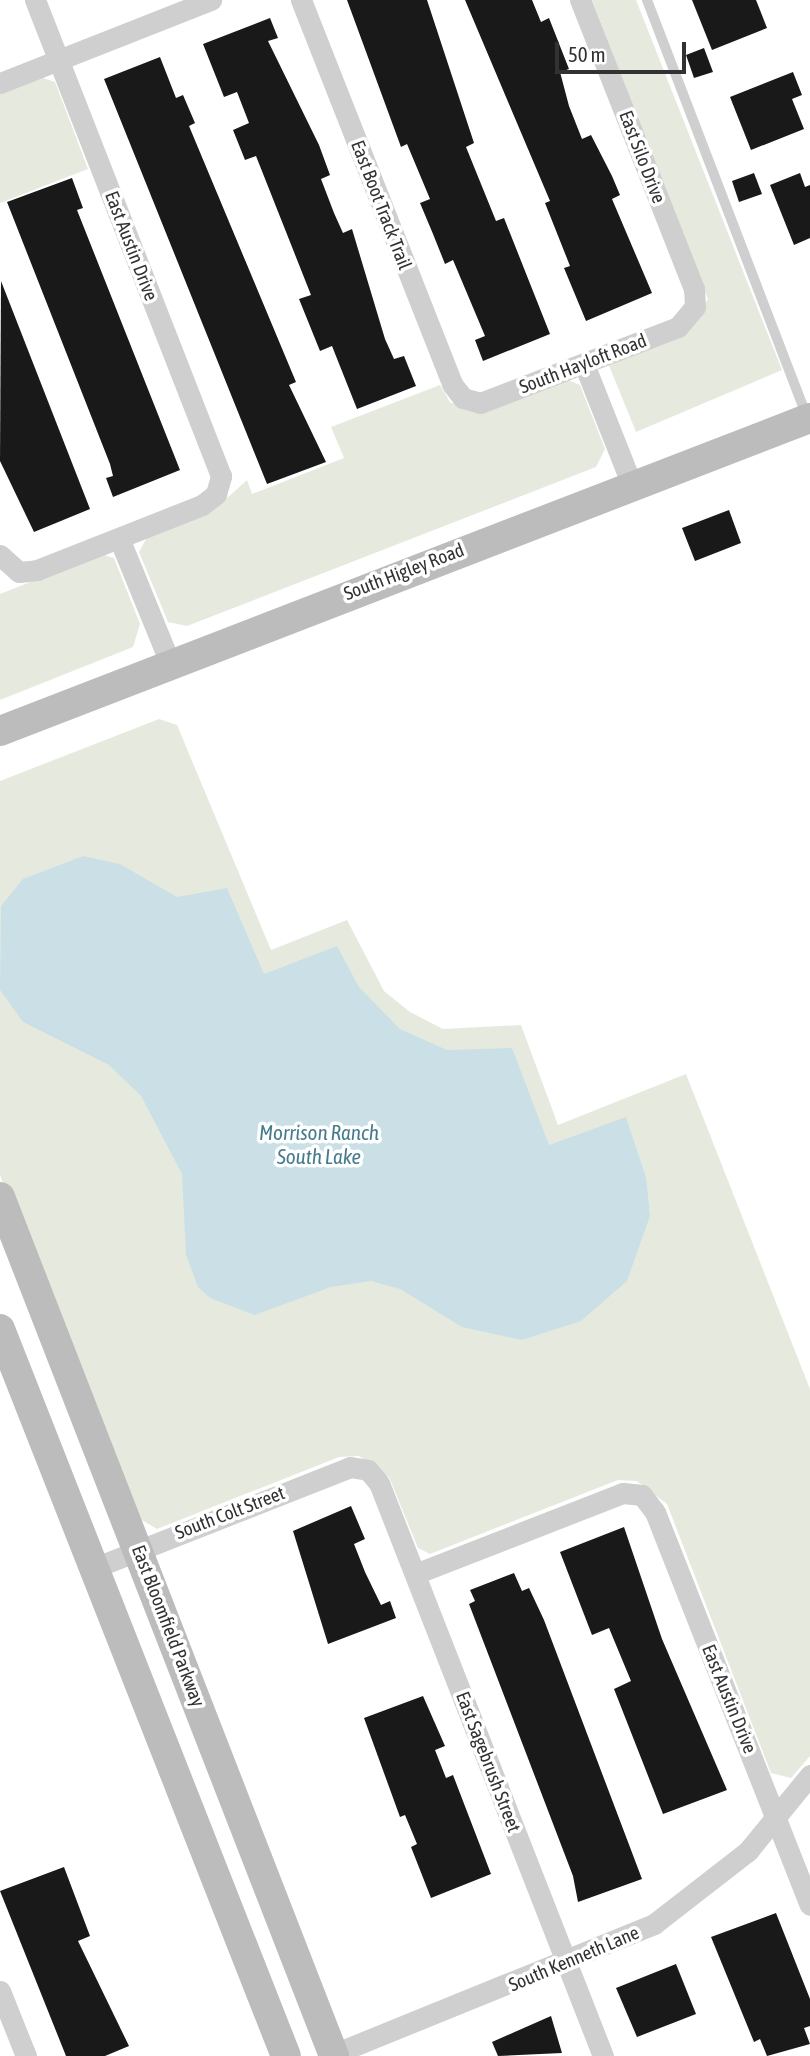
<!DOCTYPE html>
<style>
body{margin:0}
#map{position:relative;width:810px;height:2056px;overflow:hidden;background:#fff;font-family:"Asap Condensed",sans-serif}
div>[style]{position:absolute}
.green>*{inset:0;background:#e6eade}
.water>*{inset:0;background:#cae0e6}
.building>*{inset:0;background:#191919}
.lane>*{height:10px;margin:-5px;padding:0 5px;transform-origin:5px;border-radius:5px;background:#cfcfcf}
.street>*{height:21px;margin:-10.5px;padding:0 10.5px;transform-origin:10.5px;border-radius:10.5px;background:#cfcfcf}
.secondary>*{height:30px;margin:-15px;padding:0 15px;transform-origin:15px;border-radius:15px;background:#bcbcbc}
span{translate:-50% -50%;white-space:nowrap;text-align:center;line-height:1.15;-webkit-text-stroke:7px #fff;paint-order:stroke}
.street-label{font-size:19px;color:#323232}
.water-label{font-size:21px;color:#467c8d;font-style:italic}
.scale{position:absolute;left:555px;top:42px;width:131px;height:32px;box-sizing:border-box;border:4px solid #323232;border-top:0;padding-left:9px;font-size:21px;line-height:24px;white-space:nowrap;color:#323232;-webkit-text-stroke:5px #fff;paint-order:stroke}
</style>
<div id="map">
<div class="green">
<div style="clip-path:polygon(592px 0,636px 0,782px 370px,636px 432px,608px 363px,687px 333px,708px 299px)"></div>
<div style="clip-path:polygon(40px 77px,55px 82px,88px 169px,0 203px,0 93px)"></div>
<div style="clip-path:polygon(568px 380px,580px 385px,605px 449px,596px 467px,187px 626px,168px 622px,139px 552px,147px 537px,216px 508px,247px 480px,252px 494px,344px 458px,331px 427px,440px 385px,450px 402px,464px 408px)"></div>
<div style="clip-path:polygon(101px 554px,114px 558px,140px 624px,133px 647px,0 700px,0 594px)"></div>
<div style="clip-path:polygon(159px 719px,177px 725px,271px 950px,347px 920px,384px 991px,410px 1012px,443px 1029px,521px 1025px,558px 1125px,686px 1074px,810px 1389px,810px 1756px,791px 1778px,771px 1773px,667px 1504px,637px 1481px,618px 1480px,430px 1554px,418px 1548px,389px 1477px,359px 1456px,339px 1457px,157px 1529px,133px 1515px,0 1175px,0 781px)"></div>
</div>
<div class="water">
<div style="clip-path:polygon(83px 856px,120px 864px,177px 897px,227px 888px,264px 974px,337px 946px,359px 987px,400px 1029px,447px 1050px,512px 1048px,549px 1145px,626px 1117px,646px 1177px,650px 1216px,627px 1281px,581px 1321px,522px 1340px,462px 1327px,400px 1289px,371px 1281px,331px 1287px,255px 1315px,210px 1298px,198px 1287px,186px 1255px,182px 1174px,141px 1096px,109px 1065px,23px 1022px,0 990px,1px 906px,23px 879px)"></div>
</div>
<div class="building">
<div style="clip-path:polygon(347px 0,427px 0,474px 143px,466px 147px,496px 221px,504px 218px,550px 334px,483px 361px,475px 340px,485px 336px,453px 260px,445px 264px,433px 234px,420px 203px,430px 199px,407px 144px,401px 147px)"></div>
<div style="clip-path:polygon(465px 0,532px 0,541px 22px,549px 18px,569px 69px,560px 72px,569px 106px,582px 139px,591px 135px,612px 176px,620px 195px,612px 199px,652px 293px,586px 321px,564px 268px,570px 266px,545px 203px,550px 201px)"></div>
<div style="clip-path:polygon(692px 0,756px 0,767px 28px,712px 50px)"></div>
<div style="clip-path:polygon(270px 18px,278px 38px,268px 41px,319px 145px,330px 175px,321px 179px,334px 213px,343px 233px,352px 229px,385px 339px,394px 359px,404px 356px,416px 386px,357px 409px,332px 346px,320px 351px,299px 299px,311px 295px,256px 156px,245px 160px,233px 130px,249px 123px,237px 92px,224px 97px,203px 44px)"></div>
<div style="clip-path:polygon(704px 48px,713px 72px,694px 78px,686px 55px)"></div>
<div style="clip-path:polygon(160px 57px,176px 98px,183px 95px,195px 123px,189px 126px,296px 382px,289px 385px,326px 462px,267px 484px,104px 79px)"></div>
<div style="clip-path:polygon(793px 72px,802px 95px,792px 99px,804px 129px,751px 150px,730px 97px)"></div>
<div style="clip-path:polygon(754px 173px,762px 194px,739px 202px,732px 181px)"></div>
<div style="clip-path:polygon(800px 173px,805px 187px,810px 185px,810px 238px,794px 245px,770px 185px)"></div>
<div style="clip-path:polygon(72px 178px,83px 208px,77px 210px,180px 470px,113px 497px,106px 478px,113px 476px,110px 464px,7px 202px)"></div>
<div style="clip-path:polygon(1px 281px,90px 509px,34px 532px,0 461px)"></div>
<div style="clip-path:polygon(729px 510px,741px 543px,695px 561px,682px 528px)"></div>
<div style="clip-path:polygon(351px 1506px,365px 1539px,354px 1544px,365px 1572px,381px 1605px,390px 1601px,396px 1618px,328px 1644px,293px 1531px)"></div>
<div style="clip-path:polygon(624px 1527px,662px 1639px,727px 1790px,663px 1814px,614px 1689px,631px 1681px,609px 1628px,592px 1635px,560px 1552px)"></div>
<div style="clip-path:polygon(514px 1573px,522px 1591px,529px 1588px,544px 1620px,642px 1879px,578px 1902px,573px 1876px,469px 1604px,475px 1601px,470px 1590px)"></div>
<div style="clip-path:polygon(423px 1696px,445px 1746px,435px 1750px,446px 1778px,453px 1775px,491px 1874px,431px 1898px,411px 1847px,417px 1844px,405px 1815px,400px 1817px,364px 1718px)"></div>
<div style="clip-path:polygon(64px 1867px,90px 1936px,78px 1941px,129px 2046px,105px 2056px,66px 2056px,0 1891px)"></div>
<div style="clip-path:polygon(776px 1913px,810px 1999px,810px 2026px,804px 2028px,810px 2044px,767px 2056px,760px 2039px,754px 2042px,711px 1937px)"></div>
<div style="clip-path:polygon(676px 1964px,696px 2014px,637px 2037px,616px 1988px)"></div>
<div style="clip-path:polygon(551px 2016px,562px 2053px,498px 2056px,492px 2042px)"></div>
</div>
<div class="lane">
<div style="left:647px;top:0;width:446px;rotate:69deg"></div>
</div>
<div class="street">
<div style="left:301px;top:0;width:413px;rotate:68.5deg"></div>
<div style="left:452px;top:384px;width:18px;rotate:52deg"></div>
<div style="left:463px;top:398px;width:18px;rotate:16deg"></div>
<div style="left:480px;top:403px;width:212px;rotate:-21deg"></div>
<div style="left:678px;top:327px;width:26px;rotate:-50deg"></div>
<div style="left:695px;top:307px;width:18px;rotate:-93deg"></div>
<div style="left:694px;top:289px;width:311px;rotate:-111.5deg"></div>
<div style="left:0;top:83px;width:227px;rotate:-21.5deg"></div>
<div style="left:584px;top:364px;width:130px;rotate:68.4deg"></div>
<div style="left:119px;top:538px;width:135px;rotate:67.8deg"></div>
<div style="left:0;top:555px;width:25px;rotate:42deg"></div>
<div style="left:19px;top:572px;width:18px;rotate:-6deg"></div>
<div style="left:37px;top:570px;width:177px;rotate:-21.5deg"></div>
<div style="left:202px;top:505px;width:18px;rotate:-38deg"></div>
<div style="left:216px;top:494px;width:19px;rotate:-74deg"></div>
<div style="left:221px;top:476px;width:511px;rotate:-111.34deg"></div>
<div style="left:94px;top:1568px;width:275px;rotate:-21.5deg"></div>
<div style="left:350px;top:1467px;width:18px;rotate:9deg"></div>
<div style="left:368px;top:1470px;width:17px;rotate:50deg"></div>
<div style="left:379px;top:1483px;width:615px;rotate:68.65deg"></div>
<div style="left:415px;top:1574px;width:223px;rotate:-21.3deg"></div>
<div style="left:623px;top:1493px;width:19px;rotate:6deg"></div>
<div style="left:642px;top:1495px;width:21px;rotate:53deg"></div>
<div style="left:655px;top:1512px;width:422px;rotate:68.5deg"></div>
<div style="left:0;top:1991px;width:70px;rotate:68.2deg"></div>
<div style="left:329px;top:2056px;width:351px;rotate:-22.1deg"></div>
<div style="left:654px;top:1924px;width:119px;rotate:-37.8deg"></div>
<div style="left:748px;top:1851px;width:98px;rotate:-50.8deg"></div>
</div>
<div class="secondary">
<div style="left:0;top:731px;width:868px;rotate:-21.13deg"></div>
<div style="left:0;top:1197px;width:922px;rotate:68.75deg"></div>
<div style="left:0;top:1329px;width:781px;rotate:68.53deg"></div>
</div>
<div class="street-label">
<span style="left:642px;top:157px;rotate:69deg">East Silo Drive</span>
<span style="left:381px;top:205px;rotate:69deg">East Boot Track Trail</span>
<span style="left:131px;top:246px;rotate:69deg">East Austin Drive</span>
<span style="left:583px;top:364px;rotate:-21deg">South Hayloft Road</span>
<span style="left:404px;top:572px;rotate:-21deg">South Higley Road</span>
<span style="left:230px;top:1513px;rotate:-21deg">South Colt Street</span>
<span style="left:168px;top:1626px;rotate:69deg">East Bloomfield Parkway</span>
<span style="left:729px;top:1699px;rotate:68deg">East Austin Drive</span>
<span style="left:488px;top:1762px;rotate:69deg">East Sagebrush Street</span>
<span style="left:574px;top:1959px;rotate:-23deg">South Kenneth Lane</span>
</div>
<div class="water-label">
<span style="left:319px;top:1144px">Morrison Ranch<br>South Lake</span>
</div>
<div class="scale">50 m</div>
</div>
